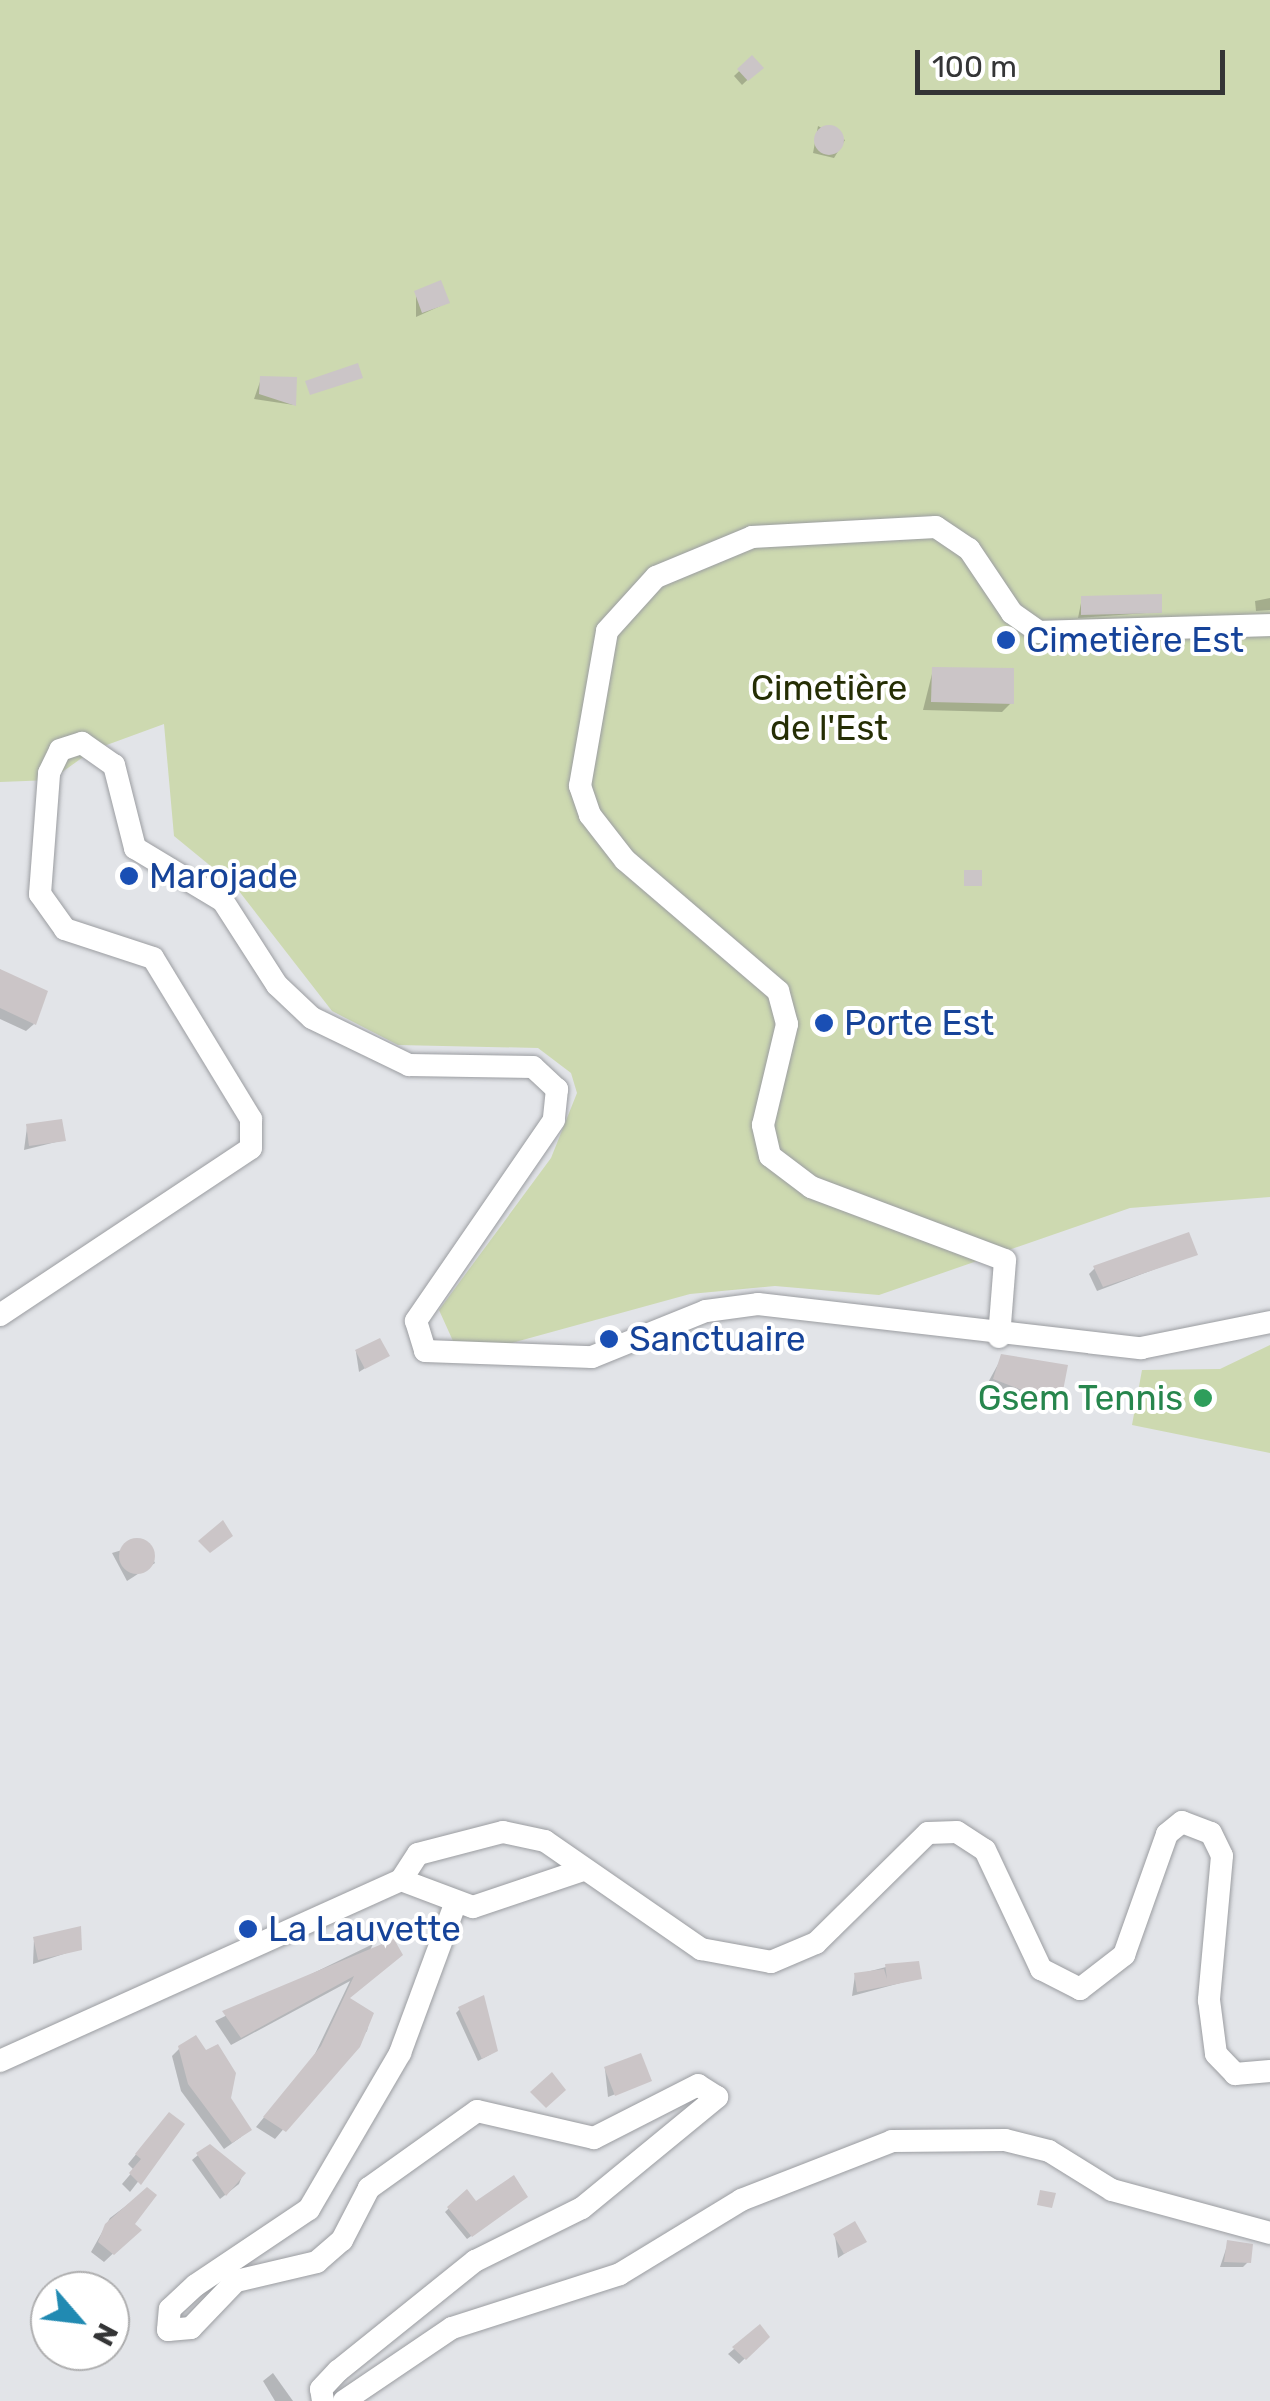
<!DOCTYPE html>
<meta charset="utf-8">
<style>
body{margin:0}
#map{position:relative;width:1270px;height:2401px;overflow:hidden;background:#e2e4e8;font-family:Rubik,sans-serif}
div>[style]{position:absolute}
.green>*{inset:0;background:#cdd9b0}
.shadow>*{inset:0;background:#0003}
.building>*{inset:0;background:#cbc5c7}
.round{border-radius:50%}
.roads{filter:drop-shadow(0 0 2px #9b9da1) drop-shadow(0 0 2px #9b9da1)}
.street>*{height:22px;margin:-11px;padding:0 11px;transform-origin:11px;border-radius:11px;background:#fff}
.dots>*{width:28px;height:28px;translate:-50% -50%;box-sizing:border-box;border:5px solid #fff;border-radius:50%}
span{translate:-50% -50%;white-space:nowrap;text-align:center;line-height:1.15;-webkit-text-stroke:8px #fff;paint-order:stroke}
.transit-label{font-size:35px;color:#164399}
.left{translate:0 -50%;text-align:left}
.park-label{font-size:35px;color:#252e04}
.leisure-label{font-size:35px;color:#27864d}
.right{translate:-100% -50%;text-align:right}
.north{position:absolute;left:30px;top:2271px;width:100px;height:100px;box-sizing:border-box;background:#fff;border:2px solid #aeaeaf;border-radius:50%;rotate:118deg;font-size:28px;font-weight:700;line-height:40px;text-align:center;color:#343536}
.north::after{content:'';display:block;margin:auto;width:35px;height:45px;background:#218ab2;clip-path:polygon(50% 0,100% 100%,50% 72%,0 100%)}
.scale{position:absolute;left:915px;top:50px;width:310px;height:45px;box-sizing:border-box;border:5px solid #343536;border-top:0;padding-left:12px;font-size:30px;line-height:35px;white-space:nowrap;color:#343536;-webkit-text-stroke:8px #fff;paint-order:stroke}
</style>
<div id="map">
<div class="green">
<div style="clip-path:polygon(0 0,1270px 0,1270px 1197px,1130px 1208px,879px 1295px,775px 1286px,690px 1294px,504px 1345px,453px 1341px,439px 1310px,551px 1158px,577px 1093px,571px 1073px,538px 1048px,398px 1045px,332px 1011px,235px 886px,174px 836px,164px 724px,93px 750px,51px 780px,0 782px)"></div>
<div style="clip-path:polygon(1270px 1345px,1270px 1453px,1132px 1425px,1142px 1370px,1220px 1369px)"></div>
</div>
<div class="shadow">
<div style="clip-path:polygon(752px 59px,760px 68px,742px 85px,734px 76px)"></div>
<div style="clip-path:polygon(818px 126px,845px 140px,834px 158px,813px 153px)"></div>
<div style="clip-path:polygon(416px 294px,447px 303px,416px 317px)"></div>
<div style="clip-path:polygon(261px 379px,294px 405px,254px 399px)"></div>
<div style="clip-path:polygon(1082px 598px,1160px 612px,1078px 618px)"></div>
<div style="clip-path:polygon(1270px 598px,1270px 610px,1256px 611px,1255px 601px)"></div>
<div style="clip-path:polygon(933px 670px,1011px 703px,1002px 712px,923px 710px)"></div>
<div style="clip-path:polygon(0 969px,34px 1024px,26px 1031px,0 1019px)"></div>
<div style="clip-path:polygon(27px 1127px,64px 1140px,24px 1150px)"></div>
<div style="clip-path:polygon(1195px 1254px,1097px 1291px,1089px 1274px,1095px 1268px)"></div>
<div style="clip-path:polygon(356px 1352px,386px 1355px,359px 1372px)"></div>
<div style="clip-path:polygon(1002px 1357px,1058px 1400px,1024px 1410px,985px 1388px)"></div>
<div style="clip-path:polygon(145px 1543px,155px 1563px,127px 1581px,112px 1553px)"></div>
<div style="clip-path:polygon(34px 1939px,79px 1949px,33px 1964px)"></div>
<div style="clip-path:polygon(373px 1944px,347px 1999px,371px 2014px,367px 2031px,275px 2139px,256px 2127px,313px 2058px,350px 1981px,231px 2045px,215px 2021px)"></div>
<div style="clip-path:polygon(886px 1967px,919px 1978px,852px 1996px,855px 1975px)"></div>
<div style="clip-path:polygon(460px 2009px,491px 2054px,478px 2061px,456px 2013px)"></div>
<div style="clip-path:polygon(180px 2048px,229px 2098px,241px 2137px,224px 2149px,181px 2091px,172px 2056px)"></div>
<div style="clip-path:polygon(605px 2069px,649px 2081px,608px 2097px)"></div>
<div style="clip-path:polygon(161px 2124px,182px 2125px,130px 2192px,122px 2184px,134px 2170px,128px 2164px)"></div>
<div style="clip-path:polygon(198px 2155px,243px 2174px,239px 2184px,220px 2199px,192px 2160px)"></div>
<div style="clip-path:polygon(147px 2190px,132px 2225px,138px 2230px,104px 2262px,91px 2252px,110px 2218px)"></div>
<div style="clip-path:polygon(466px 2192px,475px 2205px,521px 2200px,467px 2239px,445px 2212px)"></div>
<div style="clip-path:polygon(835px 2236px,864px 2241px,838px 2258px)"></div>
<div style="clip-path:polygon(1228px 2243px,1248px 2262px,1243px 2267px,1220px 2267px)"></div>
<div style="clip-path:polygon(759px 2328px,767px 2337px,739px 2364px,728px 2354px)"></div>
<div style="clip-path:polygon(273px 2373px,293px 2401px,275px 2401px,263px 2381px)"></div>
</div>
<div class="building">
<div style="clip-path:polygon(752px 55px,764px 68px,748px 81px,737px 69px)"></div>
<div class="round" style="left:814px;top:125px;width:30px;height:30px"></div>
<div style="clip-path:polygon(441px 280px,450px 303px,422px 313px,414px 291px)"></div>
<div style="clip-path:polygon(358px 363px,363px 378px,310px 395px,305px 381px)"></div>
<div style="clip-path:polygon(260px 376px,297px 377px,296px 406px,259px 394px)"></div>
<div style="clip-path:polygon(1162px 594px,1162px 613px,1081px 615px,1081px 596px)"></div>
<div style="clip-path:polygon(932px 667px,1014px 668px,1014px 704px,931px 702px)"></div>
<div style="clip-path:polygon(964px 870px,982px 870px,982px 886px,964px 886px)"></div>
<div style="clip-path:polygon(0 969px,48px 991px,36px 1025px,0 1008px)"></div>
<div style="clip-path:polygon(62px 1119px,66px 1141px,29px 1146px,26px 1124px)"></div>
<div style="clip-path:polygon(1189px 1232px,1198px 1255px,1103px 1287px,1093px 1266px)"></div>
<div style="clip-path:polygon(380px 1338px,390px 1356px,365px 1369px,355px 1350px)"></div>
<div style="clip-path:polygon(1001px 1354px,1068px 1365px,1061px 1401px,1032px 1403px,1032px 1394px,993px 1379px)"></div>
<div style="clip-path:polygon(223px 1520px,233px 1536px,210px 1553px,198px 1541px)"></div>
<div class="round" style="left:119px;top:1538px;width:36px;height:36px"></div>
<div style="clip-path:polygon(81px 1926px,82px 1950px,38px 1960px,33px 1937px)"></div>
<div style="clip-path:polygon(394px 1939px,403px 1955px,350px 1998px,374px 2013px,360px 2047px,286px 2132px,263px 2117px,321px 2046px,354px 1976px,241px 2038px,222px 2011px)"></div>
<div style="clip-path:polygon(919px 1961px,922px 1979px,857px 1992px,854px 1973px,884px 1969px,887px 1979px,885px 1964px)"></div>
<div style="clip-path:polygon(484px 1995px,498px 2051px,482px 2059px,458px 2007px)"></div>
<div style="clip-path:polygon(196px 2035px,206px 2050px,218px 2044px,236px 2073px,231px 2098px,252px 2130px,232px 2143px,188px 2084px,178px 2046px)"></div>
<div style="clip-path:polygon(641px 2053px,652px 2081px,615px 2096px,604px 2067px)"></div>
<div style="clip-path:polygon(552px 2072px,566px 2090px,546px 2108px,530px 2092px)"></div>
<div style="clip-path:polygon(169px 2112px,185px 2124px,141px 2185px,129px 2173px,141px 2159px,135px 2154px)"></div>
<div style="clip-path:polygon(210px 2144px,246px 2173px,226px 2196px,196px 2153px)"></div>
<div style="clip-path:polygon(514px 2175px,528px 2197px,472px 2237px,447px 2207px,467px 2189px,476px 2201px)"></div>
<div style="clip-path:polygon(147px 2187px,157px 2195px,135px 2224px,142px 2230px,114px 2255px,98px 2242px,105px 2224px)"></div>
<div style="clip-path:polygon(1040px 2190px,1056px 2193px,1052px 2208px,1037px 2205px)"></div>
<div style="clip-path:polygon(855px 2221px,867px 2242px,844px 2254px,833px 2234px)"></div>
<div style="clip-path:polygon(1227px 2240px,1253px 2244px,1251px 2263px,1224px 2262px)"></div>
<div style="clip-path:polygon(760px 2324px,770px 2337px,746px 2360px,732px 2347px)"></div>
</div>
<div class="roads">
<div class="street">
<div style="left:0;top:1315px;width:301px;rotate:-33.6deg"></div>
<div style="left:251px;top:1148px;width:29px;rotate:-90deg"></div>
<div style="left:251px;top:1119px;width:188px;rotate:-121.3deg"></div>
<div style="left:153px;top:958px;width:93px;rotate:-161.8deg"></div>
<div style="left:65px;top:929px;width:43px;rotate:-125.5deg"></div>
<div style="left:40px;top:894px;width:121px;rotate:-85.7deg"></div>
<div style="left:49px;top:773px;width:25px;rotate:-64deg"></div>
<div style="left:60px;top:750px;width:23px;rotate:-18deg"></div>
<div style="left:82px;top:743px;width:39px;rotate:35deg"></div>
<div style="left:114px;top:765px;width:86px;rotate:75.8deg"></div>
<div style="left:135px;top:848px;width:103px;rotate:31.1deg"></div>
<div style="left:223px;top:901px;width:100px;rotate:57.3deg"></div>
<div style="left:277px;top:985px;width:48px;rotate:43.3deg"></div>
<div style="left:312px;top:1018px;width:108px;rotate:25.9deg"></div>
<div style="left:409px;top:1065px;width:124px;rotate:0.9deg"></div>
<div style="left:533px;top:1067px;width:33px;rotate:43deg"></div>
<div style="left:557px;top:1089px;width:31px;rotate:96deg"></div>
<div style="left:554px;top:1120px;width:244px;rotate:124.5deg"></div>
<div style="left:416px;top:1321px;width:31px;rotate:73deg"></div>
<div style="left:425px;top:1351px;width:167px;rotate:2.1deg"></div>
<div style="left:592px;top:1357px;width:123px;rotate:-22deg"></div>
<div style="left:706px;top:1311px;width:52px;rotate:-7.7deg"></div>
<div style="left:758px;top:1304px;width:386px;rotate:6.6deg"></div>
<div style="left:1141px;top:1348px;width:132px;rotate:-11.4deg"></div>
<div style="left:999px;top:1337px;width:77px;rotate:-85.5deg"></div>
<div style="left:1005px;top:1260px;width:207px;rotate:-159.4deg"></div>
<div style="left:811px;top:1187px;width:51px;rotate:-142.9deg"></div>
<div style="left:770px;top:1156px;width:32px;rotate:-103deg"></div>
<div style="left:763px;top:1125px;width:104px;rotate:-76.6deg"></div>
<div style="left:787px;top:1024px;width:34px;rotate:-105deg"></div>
<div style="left:778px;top:991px;width:201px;rotate:-139.4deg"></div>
<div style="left:625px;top:860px;width:57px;rotate:-127.9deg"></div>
<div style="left:590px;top:815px;width:31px;rotate:-109deg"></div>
<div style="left:580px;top:786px;width:157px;rotate:-80.1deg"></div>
<div style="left:607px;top:631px;width:73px;rotate:-47.8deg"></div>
<div style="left:656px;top:577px;width:104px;rotate:-22.6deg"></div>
<div style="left:752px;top:537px;width:184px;rotate:-3.1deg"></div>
<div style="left:936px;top:527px;width:40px;rotate:34deg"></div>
<div style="left:969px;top:549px;width:77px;rotate:56.1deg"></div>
<div style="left:1012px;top:613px;width:33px;rotate:35deg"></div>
<div style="left:1039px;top:632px;width:231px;rotate:-1.7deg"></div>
<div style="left:401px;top:1880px;width:77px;rotate:20.6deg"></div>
<div style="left:473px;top:1907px;width:116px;rotate:-18.6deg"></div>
<div style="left:0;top:2061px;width:440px;rotate:-24.3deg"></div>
<div style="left:401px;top:1880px;width:31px;rotate:-57deg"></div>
<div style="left:418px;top:1854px;width:88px;rotate:-14.5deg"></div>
<div style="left:503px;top:1832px;width:43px;rotate:12.1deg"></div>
<div style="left:545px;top:1841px;width:190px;rotate:34.7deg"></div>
<div style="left:701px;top:1949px;width:71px;rotate:10.5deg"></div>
<div style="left:771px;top:1962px;width:49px;rotate:-22.9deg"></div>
<div style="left:816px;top:1943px;width:157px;rotate:-44.5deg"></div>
<div style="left:928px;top:1833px;width:29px;rotate:-2deg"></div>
<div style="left:957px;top:1832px;width:33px;rotate:33deg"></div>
<div style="left:985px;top:1850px;width:132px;rotate:64.8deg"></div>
<div style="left:1041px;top:1969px;width:44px;rotate:27.1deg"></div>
<div style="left:1080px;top:1989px;width:56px;rotate:-37.7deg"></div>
<div style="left:1124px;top:1955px;width:128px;rotate:-70.4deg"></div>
<div style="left:1167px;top:1834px;width:19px;rotate:-39deg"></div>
<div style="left:1182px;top:1822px;width:31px;rotate:21deg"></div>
<div style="left:1211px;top:1833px;width:25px;rotate:64deg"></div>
<div style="left:1222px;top:1856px;width:145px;rotate:95.2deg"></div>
<div style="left:1209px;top:2000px;width:54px;rotate:82.6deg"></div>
<div style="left:1216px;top:2054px;width:28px;rotate:46deg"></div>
<div style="left:1235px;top:2074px;width:35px;rotate:-5deg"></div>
<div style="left:323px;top:2401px;width:12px;rotate:-99deg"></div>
<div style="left:321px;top:2389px;width:25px;rotate:-47deg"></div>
<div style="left:338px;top:2371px;width:176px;rotate:-38.8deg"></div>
<div style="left:475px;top:2261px;width:119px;rotate:-26.4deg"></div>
<div style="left:582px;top:2208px;width:175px;rotate:-39.4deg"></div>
<div style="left:717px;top:2097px;width:22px;rotate:-148deg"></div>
<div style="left:698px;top:2085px;width:117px;rotate:153deg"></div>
<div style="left:594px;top:2138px;width:120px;rotate:-167deg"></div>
<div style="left:477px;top:2111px;width:133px;rotate:144.5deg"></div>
<div style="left:369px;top:2188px;width:59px;rotate:117.4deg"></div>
<div style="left:342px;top:2240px;width:33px;rotate:139deg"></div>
<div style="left:317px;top:2262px;width:83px;rotate:166.8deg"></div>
<div style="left:236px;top:2281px;width:65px;rotate:133.8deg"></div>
<div style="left:191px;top:2328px;width:23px;rotate:175deg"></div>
<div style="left:168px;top:2330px;width:21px;rotate:-85deg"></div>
<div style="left:170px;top:2309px;width:35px;rotate:-43deg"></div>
<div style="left:196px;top:2285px;width:136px;rotate:-33.9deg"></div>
<div style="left:309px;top:2209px;width:181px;rotate:-59.7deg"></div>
<div style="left:400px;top:2053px;width:159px;rotate:-69.7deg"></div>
<div style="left:344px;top:2401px;width:130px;rotate:-34.1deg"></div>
<div style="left:452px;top:2328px;width:176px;rotate:-17.8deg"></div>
<div style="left:620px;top:2274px;width:142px;rotate:-31.4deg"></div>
<div style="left:741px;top:2200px;width:162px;rotate:-21.3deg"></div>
<div style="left:892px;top:2141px;width:113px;rotate:-0.5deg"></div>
<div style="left:1005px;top:2140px;width:45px;rotate:14deg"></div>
<div style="left:1049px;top:2151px;width:74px;rotate:31.8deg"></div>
<div style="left:1112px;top:2190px;width:164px;rotate:15.2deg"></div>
</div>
</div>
<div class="dots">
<div style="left:1006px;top:640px;background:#1a4fb4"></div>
<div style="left:129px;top:876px;background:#1a4fb4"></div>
<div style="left:824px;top:1023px;background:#1a4fb4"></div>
<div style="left:609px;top:1339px;background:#1a4fb4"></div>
<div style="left:1203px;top:1398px;background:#2e9e5b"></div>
<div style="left:248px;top:1929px;background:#1a4fb4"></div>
</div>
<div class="transit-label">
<span class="left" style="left:1026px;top:640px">Cimetière Est</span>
<span class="left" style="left:149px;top:876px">Marojade</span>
<span class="left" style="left:844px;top:1023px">Porte Est</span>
<span class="left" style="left:629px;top:1339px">Sanctuaire</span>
<span class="left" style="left:268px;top:1929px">La Lauvette</span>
</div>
<div class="park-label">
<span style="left:829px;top:708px">Cimetière<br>de l'Est</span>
</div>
<div class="leisure-label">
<span class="right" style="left:1183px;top:1398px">Gsem Tennis</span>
</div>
<div class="north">N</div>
<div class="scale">100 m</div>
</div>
